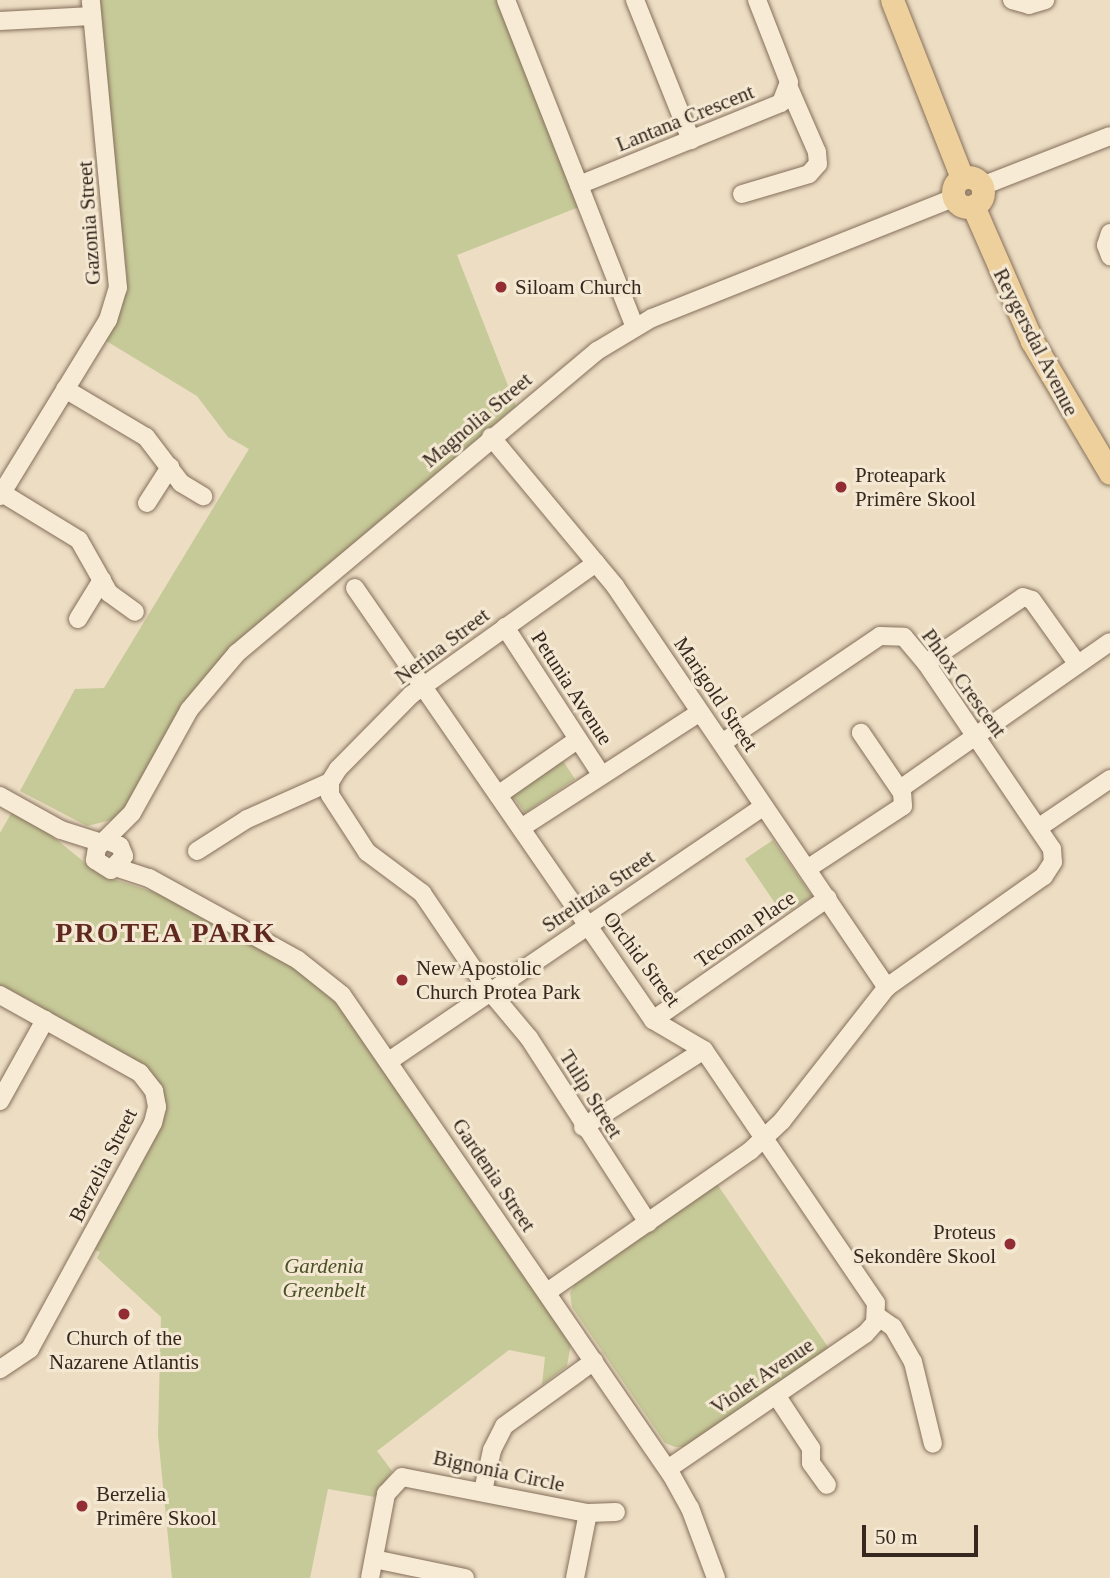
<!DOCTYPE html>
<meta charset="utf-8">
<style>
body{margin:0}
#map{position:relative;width:1110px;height:1578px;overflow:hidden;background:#ecddc3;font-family:Georgia,serif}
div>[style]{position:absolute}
.green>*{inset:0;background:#c6c998}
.roads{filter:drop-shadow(0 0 2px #856f5b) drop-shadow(0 0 2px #856f5b)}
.minor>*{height:18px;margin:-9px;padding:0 9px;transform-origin:9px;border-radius:9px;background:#f7ebd6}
.major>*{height:23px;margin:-11.5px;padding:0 11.5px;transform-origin:11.5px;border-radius:11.5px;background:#eed09c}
.major>.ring{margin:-11.5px;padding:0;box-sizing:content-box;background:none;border:23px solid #eed09c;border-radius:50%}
.dots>*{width:19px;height:19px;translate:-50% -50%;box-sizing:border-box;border:4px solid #f4e8d2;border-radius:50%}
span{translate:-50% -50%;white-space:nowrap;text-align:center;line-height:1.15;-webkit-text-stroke:6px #f4e8d2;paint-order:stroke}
.street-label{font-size:21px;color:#36281e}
.poi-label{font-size:21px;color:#36281e}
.left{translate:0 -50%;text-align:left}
.right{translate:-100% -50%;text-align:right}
.park-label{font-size:21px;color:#495126;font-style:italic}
.district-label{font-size:28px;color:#60291f;font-weight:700;letter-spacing:2px}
.scale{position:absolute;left:862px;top:1525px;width:116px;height:32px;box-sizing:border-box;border:4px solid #36281e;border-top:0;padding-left:9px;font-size:21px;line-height:24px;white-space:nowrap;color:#36281e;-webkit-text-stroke:5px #f4e8d2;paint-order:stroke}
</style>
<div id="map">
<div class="green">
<div style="clip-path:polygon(97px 0,497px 0,579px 207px,457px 255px,516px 406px,246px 635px,120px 818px,87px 826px,20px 791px,75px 689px,104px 688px,249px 449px,228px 437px,197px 396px,103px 339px,121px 310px,127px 277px)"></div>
<div style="clip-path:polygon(563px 761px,575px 779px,525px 813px,512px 795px)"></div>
<div style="clip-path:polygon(12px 812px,51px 835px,100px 875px,163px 895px,292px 966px,323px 989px,347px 1016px,571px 1343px,567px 1366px,542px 1385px,545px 1357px,509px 1350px,377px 1451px,392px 1471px,375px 1497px,328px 1489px,310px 1578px,172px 1578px,158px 1435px,161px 1317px,97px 1258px,100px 1252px,93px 1249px,157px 1130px,142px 1064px,0 986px,0 833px)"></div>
<div style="clip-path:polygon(773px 840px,812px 896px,783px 915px,745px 859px)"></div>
<div style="clip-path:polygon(717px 1184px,830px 1350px,686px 1447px,675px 1447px,665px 1443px,572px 1307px,570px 1293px,577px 1280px)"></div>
</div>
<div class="roads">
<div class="minor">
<div style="left:506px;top:0;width:352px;rotate:68.5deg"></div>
<div style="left:635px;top:0;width:151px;rotate:68.2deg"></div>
<div style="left:1012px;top:0;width:18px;rotate:16deg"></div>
<div style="left:1029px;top:5px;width:17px;rotate:-17deg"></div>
<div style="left:0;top:21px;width:92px;rotate:-3.1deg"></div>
<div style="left:579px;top:185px;width:218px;rotate:-22.1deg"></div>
<div style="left:781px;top:103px;width:22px;rotate:-69deg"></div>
<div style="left:789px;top:82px;width:88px;rotate:-111.3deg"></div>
<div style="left:982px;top:186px;width:137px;rotate:-21.3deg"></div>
<div style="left:742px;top:194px;width:70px;rotate:-16.6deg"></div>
<div style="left:809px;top:174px;width:13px;rotate:-48deg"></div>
<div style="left:818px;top:164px;width:12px;rotate:-95deg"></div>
<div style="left:817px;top:152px;width:70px;rotate:-113.6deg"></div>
<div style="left:1110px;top:233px;width:13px;rotate:108deg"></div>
<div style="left:1106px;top:245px;width:12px;rotate:70deg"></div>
<div style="left:65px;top:389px;width:94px;rotate:30.7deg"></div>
<div style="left:146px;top:437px;width:58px;rotate:52.7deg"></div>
<div style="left:181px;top:483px;width:26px;rotate:31deg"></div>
<div style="left:491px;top:437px;width:194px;rotate:50.2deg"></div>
<div style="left:615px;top:586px;width:485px;rotate:55.9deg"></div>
<div style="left:887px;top:987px;width:170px;rotate:128.1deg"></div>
<div style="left:782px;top:1121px;width:44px;rotate:136.8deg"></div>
<div style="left:750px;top:1151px;width:247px;rotate:145.2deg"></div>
<div style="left:2px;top:493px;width:90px;rotate:31.4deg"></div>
<div style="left:79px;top:540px;width:61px;rotate:60.5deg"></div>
<div style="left:109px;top:593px;width:32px;rotate:36deg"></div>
<div style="left:0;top:496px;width:206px;rotate:-58.5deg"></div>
<div style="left:108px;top:320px;width:34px;rotate:-73deg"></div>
<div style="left:118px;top:288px;width:289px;rotate:-95.4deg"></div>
<div style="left:147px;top:503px;width:43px;rotate:-57.4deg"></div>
<div style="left:596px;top:563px;width:227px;rotate:144.5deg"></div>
<div style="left:411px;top:695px;width:104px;rotate:134.6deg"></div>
<div style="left:338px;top:769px;width:15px;rotate:122deg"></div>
<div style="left:330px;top:782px;width:13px;rotate:90deg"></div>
<div style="left:330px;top:795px;width:68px;rotate:57deg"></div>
<div style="left:367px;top:852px;width:69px;rotate:36.7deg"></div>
<div style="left:422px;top:893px;width:109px;rotate:55.9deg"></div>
<div style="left:483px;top:983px;width:72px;rotate:50.1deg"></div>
<div style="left:529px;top:1038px;width:220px;rotate:57.2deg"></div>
<div style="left:355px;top:588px;width:525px;rotate:55.4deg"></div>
<div style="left:653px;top:1020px;width:59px;rotate:30.5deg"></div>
<div style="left:704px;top:1050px;width:306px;rotate:55.8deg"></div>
<div style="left:876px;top:1303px;width:20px;rotate:93deg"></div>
<div style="left:875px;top:1323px;width:15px;rotate:132deg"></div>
<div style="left:865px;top:1334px;width:239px;rotate:145.6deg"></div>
<div style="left:78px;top:619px;width:46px;rotate:-58.4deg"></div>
<div style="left:505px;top:627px;width:176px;rotate:56.9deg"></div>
<div style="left:926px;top:663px;width:117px;rotate:-34.2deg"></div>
<div style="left:1023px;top:597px;width:9px;rotate:18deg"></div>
<div style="left:1032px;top:600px;width:77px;rotate:54.5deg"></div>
<div style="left:722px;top:743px;width:191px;rotate:-34.1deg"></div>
<div style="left:880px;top:636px;width:24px;rotate:2deg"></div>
<div style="left:904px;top:637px;width:34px;rotate:50deg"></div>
<div style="left:926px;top:663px;width:225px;rotate:55.9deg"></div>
<div style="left:1052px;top:849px;width:13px;rotate:86deg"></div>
<div style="left:1053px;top:862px;width:17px;rotate:123deg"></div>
<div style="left:1044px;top:876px;width:192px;rotate:144.7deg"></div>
<div style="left:900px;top:789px;width:256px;rotate:-35deg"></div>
<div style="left:498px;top:795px;width:96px;rotate:-34.8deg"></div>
<div style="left:0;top:796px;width:70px;rotate:29.1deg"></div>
<div style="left:61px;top:830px;width:43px;rotate:17.6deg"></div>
<div style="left:521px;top:828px;width:213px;rotate:-32.9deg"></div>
<div style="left:1038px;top:828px;width:87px;rotate:-34.2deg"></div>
<div style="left:108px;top:841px;width:13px;rotate:23deg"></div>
<div style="left:120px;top:846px;width:11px;rotate:68deg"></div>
<div style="left:124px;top:856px;width:19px;rotate:133deg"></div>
<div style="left:111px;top:870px;width:19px;rotate:-148deg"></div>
<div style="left:95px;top:860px;width:12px;rotate:-81deg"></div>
<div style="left:97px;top:848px;width:49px;rotate:-45deg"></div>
<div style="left:132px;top:813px;width:118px;rotate:-61deg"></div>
<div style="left:189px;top:710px;width:75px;rotate:-49.9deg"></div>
<div style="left:237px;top:653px;width:470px;rotate:-40deg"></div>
<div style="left:597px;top:351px;width:64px;rotate:-31deg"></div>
<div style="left:652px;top:318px;width:325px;rotate:-21.7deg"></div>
<div style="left:197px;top:851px;width:59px;rotate:-32.6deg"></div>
<div style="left:247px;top:819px;width:91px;rotate:-24deg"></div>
<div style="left:118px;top:868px;width:33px;rotate:18deg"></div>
<div style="left:149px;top:878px;width:170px;rotate:28.8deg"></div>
<div style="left:298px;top:960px;width:56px;rotate:38.5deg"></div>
<div style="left:342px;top:995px;width:583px;rotate:55.55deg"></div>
<div style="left:672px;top:1476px;width:37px;rotate:61deg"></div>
<div style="left:690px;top:1508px;width:75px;rotate:69.6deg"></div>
<div style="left:807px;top:869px;width:115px;rotate:-33.3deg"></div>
<div style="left:903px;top:806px;width:13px;rotate:-94deg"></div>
<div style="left:902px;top:793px;width:73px;rotate:-124.3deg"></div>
<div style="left:0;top:995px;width:160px;rotate:29.1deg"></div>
<div style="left:140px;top:1073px;width:23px;rotate:52deg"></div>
<div style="left:154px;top:1091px;width:16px;rotate:79deg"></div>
<div style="left:157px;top:1107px;width:16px;rotate:104deg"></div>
<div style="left:153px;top:1123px;width:257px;rotate:118.6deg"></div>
<div style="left:30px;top:1349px;width:36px;rotate:146deg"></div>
<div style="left:653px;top:1020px;width:213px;rotate:-34.9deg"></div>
<div style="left:389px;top:1061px;width:453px;rotate:-34.2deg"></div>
<div style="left:0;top:1101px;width:93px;rotate:-60.9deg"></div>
<div style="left:583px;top:1127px;width:143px;rotate:-32.5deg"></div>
<div style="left:877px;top:1316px;width:19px;rotate:35deg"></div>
<div style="left:893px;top:1327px;width:40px;rotate:60.3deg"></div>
<div style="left:913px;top:1362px;width:84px;rotate:76.3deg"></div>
<div style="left:776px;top:1395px;width:64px;rotate:56.6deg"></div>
<div style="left:811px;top:1448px;width:15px;rotate:90deg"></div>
<div style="left:811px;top:1463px;width:27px;rotate:54deg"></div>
<div style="left:483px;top:1491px;width:42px;rotate:-77.6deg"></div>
<div style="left:492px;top:1450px;width:27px;rotate:-63deg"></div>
<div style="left:504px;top:1426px;width:111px;rotate:-35.8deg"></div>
<div style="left:374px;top:1559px;width:93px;rotate:11.8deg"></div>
<div style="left:370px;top:1578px;width:86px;rotate:-79.2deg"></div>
<div style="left:386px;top:1494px;width:23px;rotate:-47deg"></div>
<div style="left:402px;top:1477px;width:189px;rotate:11deg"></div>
<div style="left:588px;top:1513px;width:28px;rotate:-2deg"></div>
<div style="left:575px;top:1578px;width:66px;rotate:-78.7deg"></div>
</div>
<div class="major">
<div style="left:892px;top:0;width:191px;rotate:68.5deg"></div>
<div class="ring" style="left:953px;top:177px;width:7px;height:7px"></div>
<div style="left:973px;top:206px;width:147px;rotate:66.4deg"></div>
<div style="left:1032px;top:341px;width:153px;rotate:59.4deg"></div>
</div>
</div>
<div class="dots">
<div style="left:501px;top:287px;background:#922d34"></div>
<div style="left:841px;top:487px;background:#922d34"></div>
<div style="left:402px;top:980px;background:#922d34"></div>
<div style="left:1010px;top:1244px;background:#922d34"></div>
<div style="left:124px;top:1314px;background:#922d34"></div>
<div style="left:82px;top:1506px;background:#922d34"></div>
</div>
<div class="street-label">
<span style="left:685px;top:118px;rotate:-22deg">Lantana Crescent</span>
<span style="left:89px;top:223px;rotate:-94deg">Gazonia Street</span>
<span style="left:1036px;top:342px;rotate:63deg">Reygersdal Avenue</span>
<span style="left:477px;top:420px;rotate:-40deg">Magnolia Street</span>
<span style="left:442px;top:646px;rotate:-37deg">Nerina Street</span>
<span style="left:964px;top:683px;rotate:54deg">Phlox Crescent</span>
<span style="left:572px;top:688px;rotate:57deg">Petunia Avenue</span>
<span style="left:716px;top:694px;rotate:56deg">Marigold Street</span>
<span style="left:598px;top:891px;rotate:-34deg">Strelitzia Street</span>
<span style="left:745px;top:929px;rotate:-35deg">Tecoma Place</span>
<span style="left:642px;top:959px;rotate:53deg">Orchid Street</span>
<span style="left:591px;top:1094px;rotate:58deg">Tulip Street</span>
<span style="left:103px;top:1165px;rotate:-63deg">Berzelia Street</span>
<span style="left:494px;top:1175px;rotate:56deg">Gardenia Street</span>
<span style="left:762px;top:1376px;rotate:-34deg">Violet Avenue</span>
<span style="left:499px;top:1471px;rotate:12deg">Bignonia Circle</span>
</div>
<div class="poi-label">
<span class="left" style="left:515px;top:287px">Siloam Church</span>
<span class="left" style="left:855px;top:487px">Proteapark<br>Primêre Skool</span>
<span class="left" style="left:416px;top:980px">New Apostolic<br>Church Protea Park</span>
<span class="right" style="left:996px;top:1244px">Proteus<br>Sekondêre Skool</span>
<span style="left:124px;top:1350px">Church of the<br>Nazarene Atlantis</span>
<span class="left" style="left:96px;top:1506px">Berzelia<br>Primêre Skool</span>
</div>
<div class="park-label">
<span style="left:324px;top:1278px">Gardenia<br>Greenbelt</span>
</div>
<div class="district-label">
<span style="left:166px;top:933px">PROTEA PARK</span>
</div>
<div class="scale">50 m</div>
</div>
